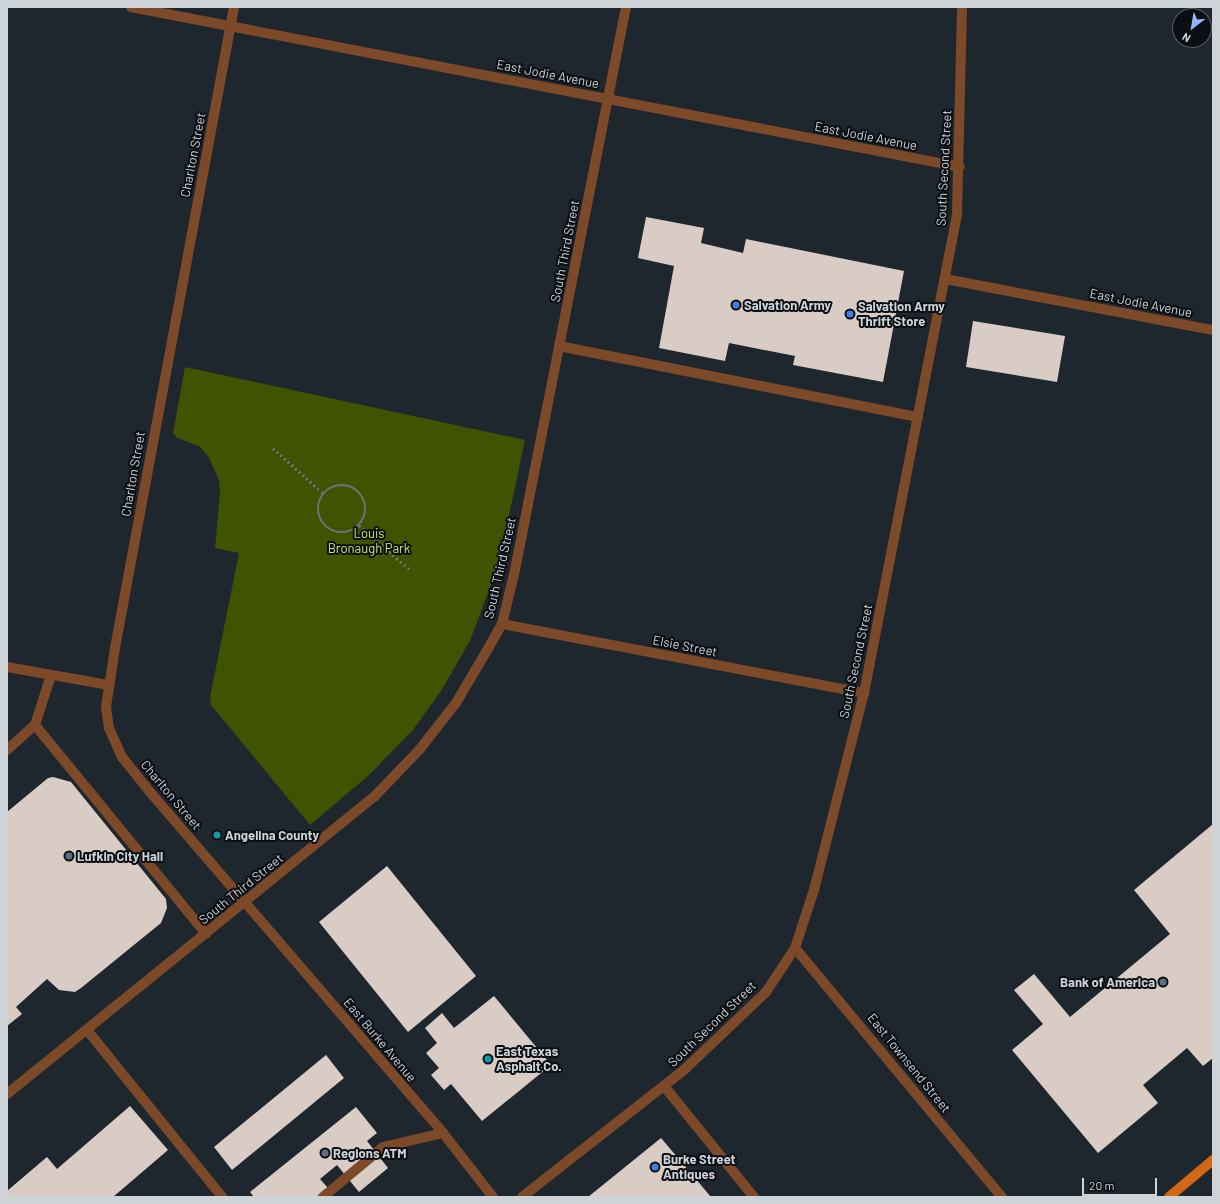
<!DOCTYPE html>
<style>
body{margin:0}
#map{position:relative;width:1220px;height:1204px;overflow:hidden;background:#1e262e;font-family:Barlow,sans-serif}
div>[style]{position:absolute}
.green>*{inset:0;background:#415200}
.building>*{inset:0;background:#d9ccc4}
.path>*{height:2.5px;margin-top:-1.25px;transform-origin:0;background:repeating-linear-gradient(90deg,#6d737a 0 2px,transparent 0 5px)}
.path>.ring{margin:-1.25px;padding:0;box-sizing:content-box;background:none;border:2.5px solid #6d737a;border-radius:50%}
.minor>*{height:10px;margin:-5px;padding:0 5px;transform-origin:5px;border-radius:5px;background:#7c4929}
.major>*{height:10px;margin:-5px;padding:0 5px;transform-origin:5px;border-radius:5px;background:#d26814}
.dots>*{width:11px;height:11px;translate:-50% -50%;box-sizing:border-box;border:2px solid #0b0e12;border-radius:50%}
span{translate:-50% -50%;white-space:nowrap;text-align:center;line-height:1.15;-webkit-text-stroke:4px #0b0e12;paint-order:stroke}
.street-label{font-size:13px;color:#ced3d8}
.poi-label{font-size:13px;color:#ced3d8;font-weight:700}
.left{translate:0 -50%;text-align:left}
.right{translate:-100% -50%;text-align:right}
.park-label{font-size:13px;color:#c5e86c}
.frame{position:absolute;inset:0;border:8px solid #ced3d8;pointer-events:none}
.north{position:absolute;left:1172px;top:8px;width:40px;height:40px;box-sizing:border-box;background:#0b0e12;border:1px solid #595d61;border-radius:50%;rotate:211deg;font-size:11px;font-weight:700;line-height:16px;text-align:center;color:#ced3d8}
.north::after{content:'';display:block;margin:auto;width:14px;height:18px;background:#93b7fd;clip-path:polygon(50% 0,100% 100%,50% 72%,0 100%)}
.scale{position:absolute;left:1082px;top:1178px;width:75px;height:18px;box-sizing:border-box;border:2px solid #ced3d8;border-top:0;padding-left:5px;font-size:12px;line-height:14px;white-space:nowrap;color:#ced3d8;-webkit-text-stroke:3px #0b0e12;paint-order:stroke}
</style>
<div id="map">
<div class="green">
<div style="clip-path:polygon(185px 367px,525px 440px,499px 563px,470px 641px,441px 691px,413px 730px,368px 776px,310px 825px,211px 705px,210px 697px,239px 553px,215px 548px,220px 492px,219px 480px,208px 456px,199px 446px,177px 438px,173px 433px)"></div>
</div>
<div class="building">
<div style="clip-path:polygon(646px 217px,704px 228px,701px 243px,743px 253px,746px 239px,904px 271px,883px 382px,793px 365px,795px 356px,729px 343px,725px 361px,659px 348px,674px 266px,638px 258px)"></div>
<div style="clip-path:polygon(973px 321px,1065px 336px,1057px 382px,966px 367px)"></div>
<div style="clip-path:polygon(53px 777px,71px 782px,166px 899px,167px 908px,161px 923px,81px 988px,75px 992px,59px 990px,47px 979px,16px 1007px,22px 1014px,7px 1026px,7px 812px,48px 778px)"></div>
<div style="clip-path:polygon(1213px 824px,1213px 1058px,1203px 1066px,1187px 1048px,1143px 1085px,1158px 1103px,1098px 1153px,1012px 1050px,1043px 1024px,1014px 990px,1034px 974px,1070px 1017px,1170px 934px,1134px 890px)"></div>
<div style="clip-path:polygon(387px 866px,476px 976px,408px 1032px,319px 922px)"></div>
<div style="clip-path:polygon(494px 996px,551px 1065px,482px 1121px,451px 1084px,444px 1090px,431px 1075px,439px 1068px,426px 1053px,437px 1043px,425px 1028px,442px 1013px,454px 1028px)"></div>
<div style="clip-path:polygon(326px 1055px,344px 1078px,232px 1170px,214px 1147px)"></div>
<div style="clip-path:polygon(130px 1106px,168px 1150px,113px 1197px,7px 1197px,7px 1191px,47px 1157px,57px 1169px)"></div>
<div style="clip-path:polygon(356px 1107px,377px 1133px,367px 1141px,388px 1168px,359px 1192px,337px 1165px,320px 1179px,328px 1188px,316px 1197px,254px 1197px,250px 1192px)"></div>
<div style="clip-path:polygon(661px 1138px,711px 1197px,588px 1197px)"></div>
</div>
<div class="path">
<div style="left:273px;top:448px;width:67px;rotate:42deg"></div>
<div class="ring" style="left:318px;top:485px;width:45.5px;height:45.5px"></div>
<div style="left:359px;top:525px;width:68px;rotate:41.4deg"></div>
</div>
<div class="minor">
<div style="left:131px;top:7px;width:844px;rotate:10.92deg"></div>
<div style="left:234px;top:7px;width:652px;rotate:100.52deg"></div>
<div style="left:115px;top:648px;width:60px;rotate:98.7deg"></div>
<div style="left:106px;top:707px;width:21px;rotate:82deg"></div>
<div style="left:109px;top:728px;width:32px;rotate:66deg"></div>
<div style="left:122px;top:757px;width:45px;rotate:51.3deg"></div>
<div style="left:150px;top:792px;width:450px;rotate:49.3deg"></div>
<div style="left:443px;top:1133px;width:81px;rotate:52deg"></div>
<div style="left:945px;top:279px;width:273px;rotate:10.8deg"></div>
<div style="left:559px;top:346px;width:366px;rotate:11.2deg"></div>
<div style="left:502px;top:624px;width:369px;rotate:10.8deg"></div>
<div style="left:7px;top:667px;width:104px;rotate:10deg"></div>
<div style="left:35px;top:725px;width:270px;rotate:50.7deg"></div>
<div style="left:7px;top:750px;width:38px;rotate:-42deg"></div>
<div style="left:35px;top:725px;width:52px;rotate:-72.3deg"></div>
<div style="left:795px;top:948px;width:324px;rotate:50.3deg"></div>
<div style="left:87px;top:1030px;width:215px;rotate:51deg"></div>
<div style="left:664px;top:1086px;width:143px;rotate:51deg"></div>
<div style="left:7px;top:1094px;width:472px;rotate:-39deg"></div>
<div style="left:374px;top:797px;width:66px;rotate:-46.2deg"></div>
<div style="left:420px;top:749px;width:58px;rotate:-52deg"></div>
<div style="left:456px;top:703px;width:65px;rotate:-59.5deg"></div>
<div style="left:489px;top:647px;width:26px;rotate:-61deg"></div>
<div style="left:502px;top:624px;width:56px;rotate:-76.5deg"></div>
<div style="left:515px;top:570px;width:574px;rotate:-78.85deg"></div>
<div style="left:323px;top:1197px;width:78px;rotate:-39.8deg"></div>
<div style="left:383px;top:1147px;width:62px;rotate:-13.1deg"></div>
<div style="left:522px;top:1197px;width:207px;rotate:-38.1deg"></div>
<div style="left:685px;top:1069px;width:112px;rotate:-43.5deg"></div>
<div style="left:766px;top:992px;width:53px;rotate:-56.6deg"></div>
<div style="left:795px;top:948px;width:61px;rotate:-71.9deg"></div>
<div style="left:814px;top:890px;width:203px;rotate:-75.8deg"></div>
<div style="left:864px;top:693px;width:489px;rotate:-79deg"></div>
<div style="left:957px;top:213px;width:206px;rotate:-88.6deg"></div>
</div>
<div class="major">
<div style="left:1169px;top:1197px;width:57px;rotate:-40.1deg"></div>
</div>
<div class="dots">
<div style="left:736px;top:305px;background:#3f7fe0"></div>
<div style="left:850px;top:314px;background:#3f7fe0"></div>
<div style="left:217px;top:835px;background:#0f9aa8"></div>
<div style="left:69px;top:856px;background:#5c6f8a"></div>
<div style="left:1163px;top:982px;background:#5c6f8a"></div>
<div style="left:488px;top:1059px;background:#0f9aa8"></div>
<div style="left:325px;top:1153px;background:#5c6f8a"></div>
<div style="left:655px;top:1167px;background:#3f7fe0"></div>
</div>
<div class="street-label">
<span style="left:548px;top:74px;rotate:11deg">East Jodie Avenue</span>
<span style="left:866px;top:136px;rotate:11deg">East Jodie Avenue</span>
<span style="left:193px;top:155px;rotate:-79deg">Charlton Street</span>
<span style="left:944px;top:168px;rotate:-87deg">South Second Street</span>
<span style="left:565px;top:251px;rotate:-79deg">South Third Street</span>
<span style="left:1141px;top:303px;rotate:11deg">East Jodie Avenue</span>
<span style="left:133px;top:474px;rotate:-80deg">Charlton Street</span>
<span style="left:500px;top:568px;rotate:-77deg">South Third Street</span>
<span style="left:685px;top:646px;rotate:11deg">Elsie Street</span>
<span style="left:856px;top:661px;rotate:-78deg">South Second Street</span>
<span style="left:171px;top:795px;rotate:50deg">Charlton Street</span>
<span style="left:241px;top:889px;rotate:-39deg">South Third Street</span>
<span style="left:712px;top:1024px;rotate:-44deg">South Second Street</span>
<span style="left:380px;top:1040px;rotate:50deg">East Burke Avenue</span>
<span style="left:909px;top:1063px;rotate:51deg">East Townsend Street</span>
</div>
<div class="poi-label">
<span class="left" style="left:744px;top:305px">Salvation Army</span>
<span class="left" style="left:858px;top:314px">Salvation Army<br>Thrift Store</span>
<span class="left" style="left:225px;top:835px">Angelina County</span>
<span class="left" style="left:77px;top:856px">Lufkin City Hall</span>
<span class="right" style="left:1155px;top:982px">Bank of America</span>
<span class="left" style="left:496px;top:1059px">East Texas<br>Asphalt Co.</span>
<span class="left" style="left:333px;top:1153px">Regions ATM</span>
<span class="left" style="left:663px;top:1167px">Burke Street<br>Antiques</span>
</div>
<div class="park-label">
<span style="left:369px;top:541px">Louis<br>Bronaugh Park</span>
</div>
<div class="frame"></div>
<div class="north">N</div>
<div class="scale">20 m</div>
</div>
